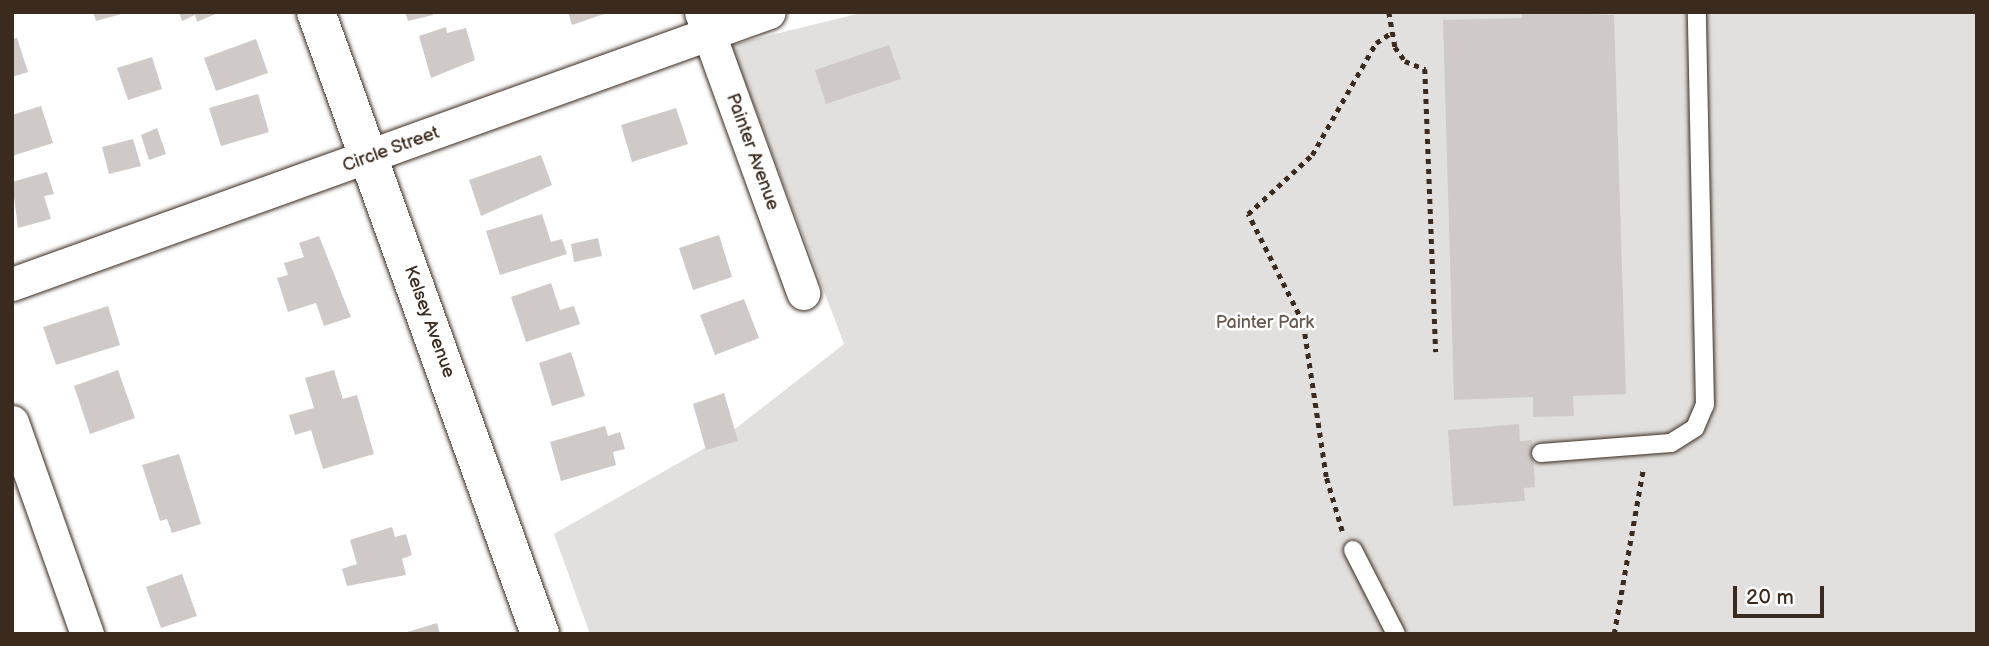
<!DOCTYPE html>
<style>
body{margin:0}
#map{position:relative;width:1989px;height:646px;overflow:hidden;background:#fff;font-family:"Balsamiq Sans",sans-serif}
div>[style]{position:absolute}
.green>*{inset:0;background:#e2e0de}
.building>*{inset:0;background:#cfcac7}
.path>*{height:4.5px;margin-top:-2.25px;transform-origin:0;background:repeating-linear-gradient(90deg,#3b2a1e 0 5px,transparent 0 10px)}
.roads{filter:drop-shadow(0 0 2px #3b2a1e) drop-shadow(0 0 2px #3b2a1e)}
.lane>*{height:18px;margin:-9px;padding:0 9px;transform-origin:9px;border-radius:9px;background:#fff}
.street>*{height:33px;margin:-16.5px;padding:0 16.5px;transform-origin:16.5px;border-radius:16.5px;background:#fff}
.secondary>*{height:38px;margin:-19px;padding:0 19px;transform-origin:19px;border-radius:19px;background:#fff}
span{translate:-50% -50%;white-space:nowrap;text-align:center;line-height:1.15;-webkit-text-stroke:5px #fff;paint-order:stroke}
.street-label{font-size:18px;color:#3b2a1e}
.park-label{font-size:18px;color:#65584e}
.frame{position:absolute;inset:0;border:14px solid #3b2a1e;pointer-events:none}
.scale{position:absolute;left:1733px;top:586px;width:91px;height:32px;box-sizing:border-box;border:4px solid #3b2a1e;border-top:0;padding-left:9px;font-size:21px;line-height:24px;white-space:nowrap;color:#3b2a1e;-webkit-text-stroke:5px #fff;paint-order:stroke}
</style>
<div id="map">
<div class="green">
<div style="clip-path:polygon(865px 12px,1977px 12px,1977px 634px,590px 634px,554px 534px,726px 436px,844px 344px,731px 45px)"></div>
</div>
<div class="building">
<div style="clip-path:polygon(93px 12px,125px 12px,125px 13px,96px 21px)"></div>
<div style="clip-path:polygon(179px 12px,220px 12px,197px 22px,195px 15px,182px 21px)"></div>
<div style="clip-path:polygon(405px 12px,433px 12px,433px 15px,408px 21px)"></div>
<div style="clip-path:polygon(568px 12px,607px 12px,607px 13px,572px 25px)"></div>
<div style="clip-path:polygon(1522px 12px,1614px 15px,1626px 394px,1573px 396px,1574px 416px,1533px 417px,1533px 397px,1454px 400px,1443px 20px,1522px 18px)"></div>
<div style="clip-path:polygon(446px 27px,447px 33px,466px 28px,475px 60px,431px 78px,419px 36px)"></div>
<div style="clip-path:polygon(17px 38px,28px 72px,12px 77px,12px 39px)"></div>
<div style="clip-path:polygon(256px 39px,268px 73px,216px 91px,204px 58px)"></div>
<div style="clip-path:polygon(889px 45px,901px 79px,826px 104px,815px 70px)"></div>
<div style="clip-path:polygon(152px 57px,162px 89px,128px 100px,117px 68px)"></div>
<div style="clip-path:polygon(258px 94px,269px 132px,221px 146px,209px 108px)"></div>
<div style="clip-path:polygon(41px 106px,53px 143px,12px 156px,12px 115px)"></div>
<div style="clip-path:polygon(676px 108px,688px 144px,632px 162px,621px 125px)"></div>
<div style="clip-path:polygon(157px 128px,166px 154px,149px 160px,141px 135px)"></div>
<div style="clip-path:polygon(133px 139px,141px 166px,109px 174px,102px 147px)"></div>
<div style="clip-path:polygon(541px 155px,552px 185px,481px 216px,469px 180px)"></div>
<div style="clip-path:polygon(47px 172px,54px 194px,44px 196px,51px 219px,18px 228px,12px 182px)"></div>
<div style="clip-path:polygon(542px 214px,551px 242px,562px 239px,567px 254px,500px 275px,486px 231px)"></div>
<div style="clip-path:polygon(719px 235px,732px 277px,693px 290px,679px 248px)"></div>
<div style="clip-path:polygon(319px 236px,351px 317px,324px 326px,316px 303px,288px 312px,277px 278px,288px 275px,284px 263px,304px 257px,299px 243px)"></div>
<div style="clip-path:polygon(598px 238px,602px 256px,574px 262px,571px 244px)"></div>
<div style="clip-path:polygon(551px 283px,560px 310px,574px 306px,580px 324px,526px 342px,511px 297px)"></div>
<div style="clip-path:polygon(744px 299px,759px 338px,715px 355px,700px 315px)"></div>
<div style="clip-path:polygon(108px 306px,120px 345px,56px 365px,43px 327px)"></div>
<div style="clip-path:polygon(571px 352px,585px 396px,552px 406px,539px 363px)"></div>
<div style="clip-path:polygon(118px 370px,135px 418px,90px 434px,74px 386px)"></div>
<div style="clip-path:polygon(334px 370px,343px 399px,357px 395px,374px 454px,323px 469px,311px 430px,295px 435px,289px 415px,314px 408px,305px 378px)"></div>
<div style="clip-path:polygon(724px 393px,738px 441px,706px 450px,693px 404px)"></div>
<div style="clip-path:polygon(1519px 424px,1520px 441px,1532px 440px,1535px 487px,1524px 488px,1525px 501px,1453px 506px,1448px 430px)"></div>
<div style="clip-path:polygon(605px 426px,608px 436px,620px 432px,625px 449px,613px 452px,616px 465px,561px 481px,550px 442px)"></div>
<div style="clip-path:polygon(179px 454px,201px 524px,172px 533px,167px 519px,160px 521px,142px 465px)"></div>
<div style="clip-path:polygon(392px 527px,395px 537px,406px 534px,412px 555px,402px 559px,406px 575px,347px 586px,342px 569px,357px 564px,350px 540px)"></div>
<div style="clip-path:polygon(182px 574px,197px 616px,161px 628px,146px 587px)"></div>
<div style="clip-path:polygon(437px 623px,440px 634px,404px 634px,404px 633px)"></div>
</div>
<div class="path">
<div style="left:1389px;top:12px;width:36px;rotate:80deg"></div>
<div style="left:1395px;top:47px;width:17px;rotate:54deg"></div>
<div style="left:1405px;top:61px;width:22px;rotate:22deg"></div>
<div style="left:1425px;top:69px;width:283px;rotate:87.8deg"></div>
<div style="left:1342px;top:531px;width:56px;rotate:-106.5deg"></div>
<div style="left:1326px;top:477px;width:156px;rotate:-98.5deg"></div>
<div style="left:1303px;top:323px;width:122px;rotate:-116.8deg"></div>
<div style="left:1248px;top:214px;width:87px;rotate:-42.7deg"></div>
<div style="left:1312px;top:155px;width:129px;rotate:-60.3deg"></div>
<div style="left:1376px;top:43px;width:18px;rotate:-34deg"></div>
<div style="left:1614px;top:634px;width:168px;rotate:-80deg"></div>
</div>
<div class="roads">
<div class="lane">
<div style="left:1541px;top:453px;width:130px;rotate:-4.4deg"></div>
<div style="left:1671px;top:443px;width:28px;rotate:-32deg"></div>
<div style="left:1695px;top:428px;width:25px;rotate:-67deg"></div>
<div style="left:1705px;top:405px;width:393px;rotate:-91.2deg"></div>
<div style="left:1353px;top:550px;width:94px;rotate:62.9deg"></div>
</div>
<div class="street">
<div style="left:701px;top:12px;width:299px;rotate:70deg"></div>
<div style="left:12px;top:284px;width:804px;rotate:-19.76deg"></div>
<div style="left:12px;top:422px;width:225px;rotate:70.5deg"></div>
</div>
<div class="secondary">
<div style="left:316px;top:12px;width:661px;rotate:70.19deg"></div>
</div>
</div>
<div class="street-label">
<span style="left:391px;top:150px;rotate:-20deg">Circle Street</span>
<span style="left:752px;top:152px;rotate:70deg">Painter Avenue</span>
<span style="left:429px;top:322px;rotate:70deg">Kelsey Avenue</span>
</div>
<div class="park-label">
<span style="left:1265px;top:323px">Painter Park</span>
</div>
<div class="frame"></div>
<div class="scale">20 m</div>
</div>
